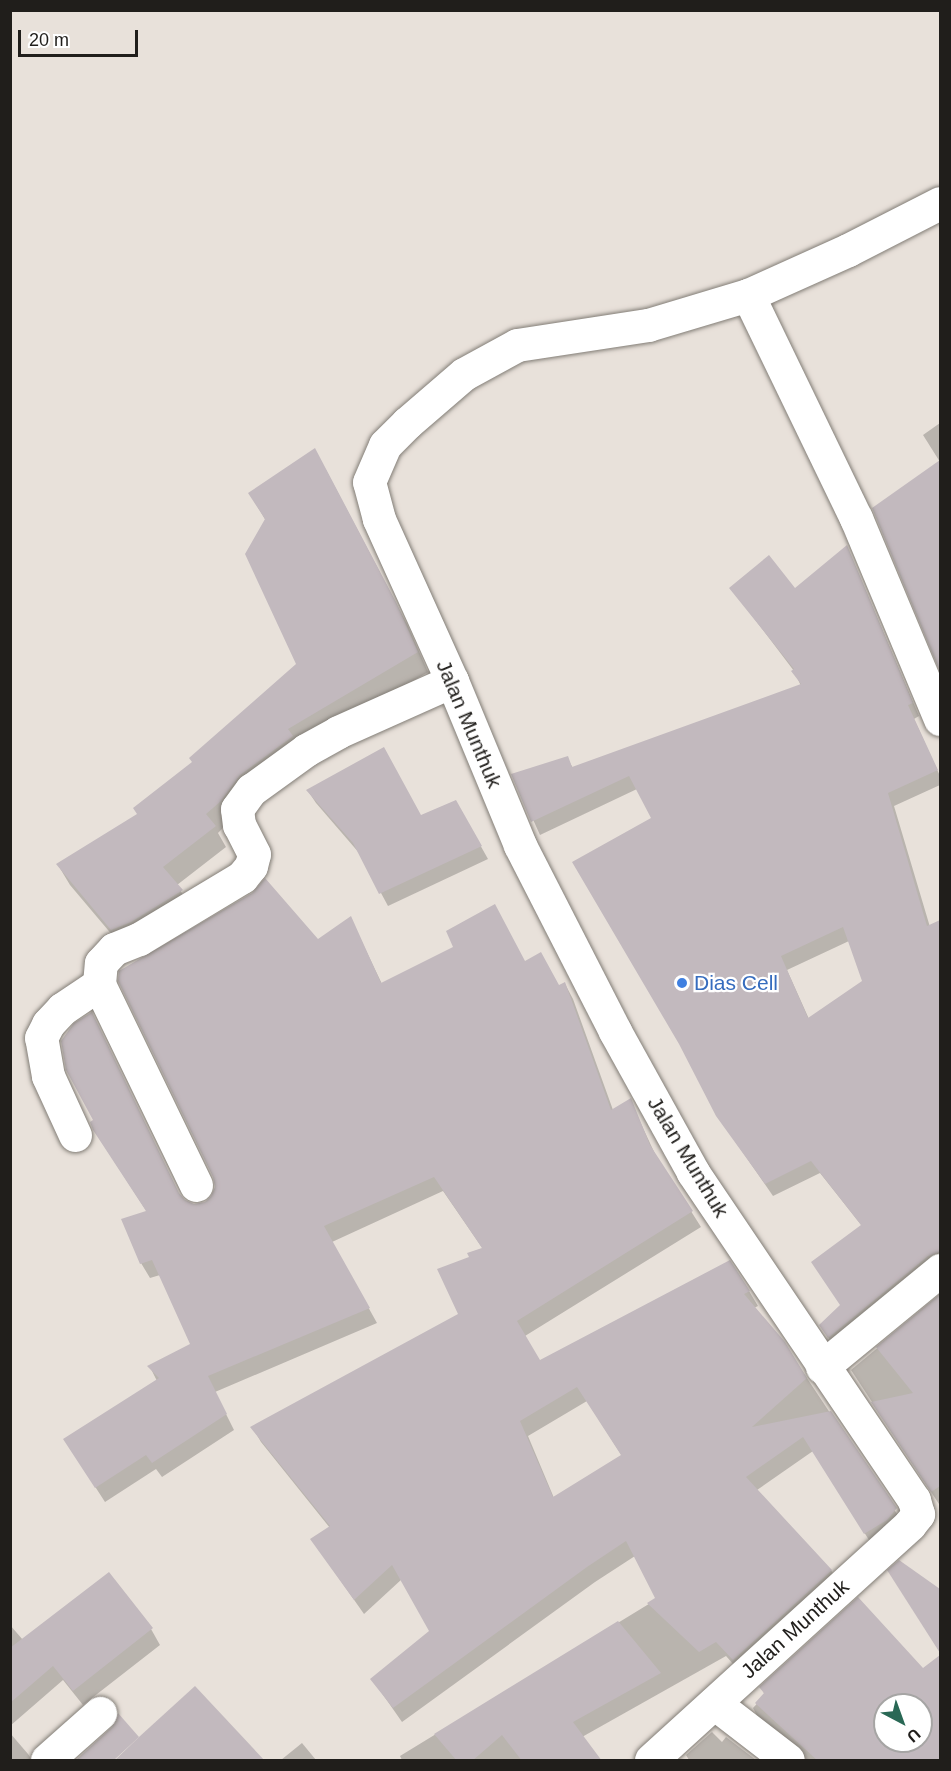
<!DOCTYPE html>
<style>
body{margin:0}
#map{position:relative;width:951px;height:1771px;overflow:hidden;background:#e8e1da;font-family:Arial,sans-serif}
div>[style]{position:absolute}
.shadow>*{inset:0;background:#0003}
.building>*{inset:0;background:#c2b9be}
.roads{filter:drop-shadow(0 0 2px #827d76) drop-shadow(0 0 2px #827d76)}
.minor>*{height:33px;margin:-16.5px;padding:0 16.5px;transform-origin:16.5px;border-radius:16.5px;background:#fff}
.dots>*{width:16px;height:16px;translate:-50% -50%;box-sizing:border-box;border:3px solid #fff;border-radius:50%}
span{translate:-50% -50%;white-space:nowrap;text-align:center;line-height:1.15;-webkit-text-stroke:4.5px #fff;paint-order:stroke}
.street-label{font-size:21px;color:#201e1b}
.shop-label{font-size:21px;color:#366cbe}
.left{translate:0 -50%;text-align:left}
.frame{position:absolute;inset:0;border:12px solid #201e1b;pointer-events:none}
.north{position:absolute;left:873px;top:1693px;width:60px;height:60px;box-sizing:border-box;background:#fff;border:2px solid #a6a5a4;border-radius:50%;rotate:139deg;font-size:16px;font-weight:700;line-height:24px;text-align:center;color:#201e1b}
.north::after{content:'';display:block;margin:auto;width:21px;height:27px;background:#296855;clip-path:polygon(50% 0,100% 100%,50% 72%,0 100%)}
.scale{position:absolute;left:18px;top:30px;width:120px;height:27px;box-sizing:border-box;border:3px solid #201e1b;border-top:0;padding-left:8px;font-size:18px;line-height:21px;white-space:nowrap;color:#201e1b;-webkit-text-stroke:4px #fff;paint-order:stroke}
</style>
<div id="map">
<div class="shadow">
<div style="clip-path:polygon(940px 423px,940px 668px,874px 509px,940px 462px,923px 435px)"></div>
<div style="clip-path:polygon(326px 470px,407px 624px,428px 672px,299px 749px,218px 833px,226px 847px,177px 885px,193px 911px,124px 949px,70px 885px,58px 865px,138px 815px,298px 665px,266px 521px,250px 494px)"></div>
<div style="clip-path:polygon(evenodd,847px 547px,919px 716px,914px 719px,940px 776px,940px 785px,894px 806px,930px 927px,940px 922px,940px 1266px,836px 1350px,821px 1325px,842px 1306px,862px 1226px,820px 1173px,773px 1196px,717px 1115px,653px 819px,637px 789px,540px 835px,513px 775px,567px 758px,573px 768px,801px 686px,794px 671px,731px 588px,795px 590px,847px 547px,849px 941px,864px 982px,809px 1019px,787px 970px,849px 941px)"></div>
<div style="clip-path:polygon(308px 791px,421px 817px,456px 802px,488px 859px,388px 906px,360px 854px,316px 803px)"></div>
<div style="clip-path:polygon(evenodd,351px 919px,382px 984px,525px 963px,559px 986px,565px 984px,573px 999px,613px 1110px,630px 1100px,656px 1156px,701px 1227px,525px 1336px,539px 1362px,749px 1291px,758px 1306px,754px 1308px,783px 1342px,905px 1526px,874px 1548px,813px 1451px,757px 1490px,831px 1570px,840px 1585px,742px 1674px,726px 1656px,582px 1737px,600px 1760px,402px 1760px,400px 1756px,657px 1599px,635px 1556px,595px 1582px,402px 1722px,372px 1679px,431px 1631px,402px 1579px,364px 1614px,312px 1540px,330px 1528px,261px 1442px,252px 1427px,460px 1315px,471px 1258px,483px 1249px,443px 1191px,332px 1242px,377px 1323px,215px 1392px,234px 1430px,162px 1477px,156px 1469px,105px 1502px,74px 1454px,157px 1381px,150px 1367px,192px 1345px,160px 1275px,150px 1278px,141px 1263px,147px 1212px,94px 1130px,181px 1198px,194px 1205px,204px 1203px,212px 1197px,318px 941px,351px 919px,587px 1401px,622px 1456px,554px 1498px,528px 1436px,587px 1401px)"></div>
<div style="clip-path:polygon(940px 1296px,940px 1503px,939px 1504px,851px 1370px)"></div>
<div style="clip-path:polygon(899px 1562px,940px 1591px,940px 1652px,898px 1585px)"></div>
<div style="clip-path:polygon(10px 1625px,23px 1640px,151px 1629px,160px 1645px,83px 1705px,63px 1680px,10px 1726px)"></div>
<div style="clip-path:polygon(evenodd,940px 1657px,940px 1760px,807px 1760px,761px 1723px,753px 1708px,765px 1695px,761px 1688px,923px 1670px,940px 1657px,885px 1705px,921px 1705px,921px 1741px,885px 1741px,885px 1705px)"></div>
<div style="clip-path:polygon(712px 1732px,722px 1742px,726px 1737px,756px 1760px,689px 1760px,686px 1755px)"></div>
<div style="clip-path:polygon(10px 1733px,28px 1754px,32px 1760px,10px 1760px)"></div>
<div style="clip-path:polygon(302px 1743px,316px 1760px,281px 1760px)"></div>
</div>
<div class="building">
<div style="clip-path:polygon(315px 448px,396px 602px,418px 652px,288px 729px,293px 736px,240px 775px,221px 801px,206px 814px,216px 826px,163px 867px,183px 890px,131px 922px,111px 930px,56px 864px,137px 814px,133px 808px,192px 762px,189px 758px,296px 664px,245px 554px,265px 519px,248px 493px)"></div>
<div style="clip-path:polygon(940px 460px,940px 672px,872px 508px)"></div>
<div style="clip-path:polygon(evenodd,847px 545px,913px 703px,908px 705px,938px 770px,888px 793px,927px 926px,940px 920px,940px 1252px,928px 1256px,828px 1338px,819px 1325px,840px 1305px,811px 1262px,861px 1225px,811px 1161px,765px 1184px,716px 1116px,679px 1044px,572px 862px,651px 818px,629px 776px,531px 822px,511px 774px,568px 756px,572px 767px,801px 684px,791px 671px,794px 669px,729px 588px,769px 555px,795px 588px,847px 545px,843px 927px,862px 981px,808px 1018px,781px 956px,843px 927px)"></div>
<div style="clip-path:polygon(384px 747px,421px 815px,456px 800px,482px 846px,379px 894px,353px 843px,306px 790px)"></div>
<div style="clip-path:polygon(evenodd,265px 878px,318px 939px,351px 916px,381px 983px,453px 947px,446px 931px,495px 904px,525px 961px,541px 952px,559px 985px,565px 982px,611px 1110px,631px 1098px,650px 1145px,693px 1211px,517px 1321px,540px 1360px,730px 1260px,750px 1291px,744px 1294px,785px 1342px,807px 1378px,752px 1427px,831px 1411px,897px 1508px,887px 1520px,864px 1534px,803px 1437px,746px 1477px,832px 1570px,733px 1660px,716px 1642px,699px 1652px,647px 1603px,655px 1598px,626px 1541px,587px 1567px,393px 1708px,370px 1679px,429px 1631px,392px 1565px,354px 1600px,310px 1539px,330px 1526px,250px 1427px,458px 1314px,437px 1269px,469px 1257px,467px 1253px,482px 1248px,434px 1177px,324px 1226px,370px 1308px,208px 1376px,227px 1414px,152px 1463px,146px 1455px,95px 1488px,63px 1439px,159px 1378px,147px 1366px,190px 1344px,152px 1260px,140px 1264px,121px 1219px,146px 1211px,93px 1130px,90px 1122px,93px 1120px,66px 1070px,61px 1041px,74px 1023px,92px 1012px,179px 1193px,185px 1200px,194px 1204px,205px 1202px,211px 1196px,215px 1187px,213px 1177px,118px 981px,119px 971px,252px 893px,265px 878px,577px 1387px,621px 1455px,553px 1497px,520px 1421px,577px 1387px)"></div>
<div style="clip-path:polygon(940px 1294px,940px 1486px,931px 1492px,871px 1402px,913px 1393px,876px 1347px)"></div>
<div style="clip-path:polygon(899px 1560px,940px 1589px,940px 1653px,887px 1570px)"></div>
<div style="clip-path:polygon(109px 1572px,153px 1628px,73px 1691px,53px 1666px,10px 1703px,10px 1648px)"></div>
<div style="clip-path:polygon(evenodd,858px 1597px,923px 1668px,940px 1655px,940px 1761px,818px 1761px,755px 1703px,764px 1693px,759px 1687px,858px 1597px,885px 1705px,921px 1705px,921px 1741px,885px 1741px,885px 1705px)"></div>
<div style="clip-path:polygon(618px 1621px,661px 1673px,573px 1722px,602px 1761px,522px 1761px,502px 1735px,472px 1761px,457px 1761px,434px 1734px)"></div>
<div style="clip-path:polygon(195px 1686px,265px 1761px,114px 1761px,139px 1737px)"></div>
<div style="clip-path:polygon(118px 1713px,139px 1737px,113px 1761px,75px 1761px,112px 1727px)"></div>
</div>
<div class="roads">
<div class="minor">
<div style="left:748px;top:295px;width:248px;rotate:64.2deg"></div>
<div style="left:856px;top:518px;width:218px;rotate:67.3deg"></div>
<div style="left:75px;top:1135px;width:65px;rotate:-114.6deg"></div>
<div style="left:48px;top:1076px;width:39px;rotate:-100deg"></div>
<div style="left:41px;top:1038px;width:16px;rotate:-63deg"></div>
<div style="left:48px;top:1024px;width:21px;rotate:-47deg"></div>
<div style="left:62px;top:1009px;width:45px;rotate:-34deg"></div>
<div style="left:196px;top:1185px;width:223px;rotate:-115.8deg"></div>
<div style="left:99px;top:984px;width:21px;rotate:-85deg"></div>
<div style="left:101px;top:963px;width:19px;rotate:-47deg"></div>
<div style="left:114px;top:949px;width:27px;rotate:-22deg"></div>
<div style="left:139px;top:939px;width:120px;rotate:-31deg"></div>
<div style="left:242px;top:877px;width:14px;rotate:-51deg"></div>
<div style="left:251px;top:866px;width:12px;rotate:-76deg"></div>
<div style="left:254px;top:854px;width:33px;rotate:-117deg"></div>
<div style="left:239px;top:825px;width:16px;rotate:-97deg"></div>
<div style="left:237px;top:809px;width:24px;rotate:-54deg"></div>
<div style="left:251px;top:790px;width:68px;rotate:-36deg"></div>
<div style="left:306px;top:750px;width:37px;rotate:-29deg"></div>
<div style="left:338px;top:732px;width:125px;rotate:-24.1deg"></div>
<div style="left:822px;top:1367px;width:153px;rotate:-39.4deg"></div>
<div style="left:714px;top:1703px;width:93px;rotate:37.6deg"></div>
<div style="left:47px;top:1760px;width:71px;rotate:-41.6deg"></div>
<div style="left:651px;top:1760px;width:350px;rotate:-42.3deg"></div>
<div style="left:910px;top:1524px;width:13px;rotate:-51deg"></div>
<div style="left:918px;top:1514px;width:15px;rotate:-106deg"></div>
<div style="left:914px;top:1500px;width:396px;rotate:-124deg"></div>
<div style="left:693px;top:1172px;width:161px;rotate:-119deg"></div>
<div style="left:615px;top:1031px;width:209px;rotate:-117.1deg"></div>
<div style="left:520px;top:845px;width:178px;rotate:-112.5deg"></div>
<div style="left:452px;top:681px;width:178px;rotate:-114.3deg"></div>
<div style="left:379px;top:519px;width:38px;rotate:-105deg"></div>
<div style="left:369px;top:482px;width:40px;rotate:-66.6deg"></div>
<div style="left:385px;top:445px;width:31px;rotate:-45deg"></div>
<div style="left:407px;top:423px;width:75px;rotate:-40.7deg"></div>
<div style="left:464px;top:374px;width:60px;rotate:-28.7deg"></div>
<div style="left:517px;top:345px;width:133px;rotate:-8.7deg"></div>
<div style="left:648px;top:325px;width:104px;rotate:-16.7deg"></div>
<div style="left:748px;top:295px;width:110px;rotate:-24.2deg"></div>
<div style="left:848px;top:250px;width:103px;rotate:-27.1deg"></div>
</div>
</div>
<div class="dots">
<div style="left:682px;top:983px;background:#3f7fe0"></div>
</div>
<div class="street-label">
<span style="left:469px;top:724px;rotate:67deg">Jalan Munthuk</span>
<span style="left:688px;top:1157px;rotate:59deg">Jalan Munthuk</span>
<span style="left:795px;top:1629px;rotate:-42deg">Jalan Munthuk</span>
</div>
<div class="shop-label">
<span class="left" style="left:694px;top:983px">Dias Cell</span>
</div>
<div class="frame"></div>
<div class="north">U</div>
<div class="scale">20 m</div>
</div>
